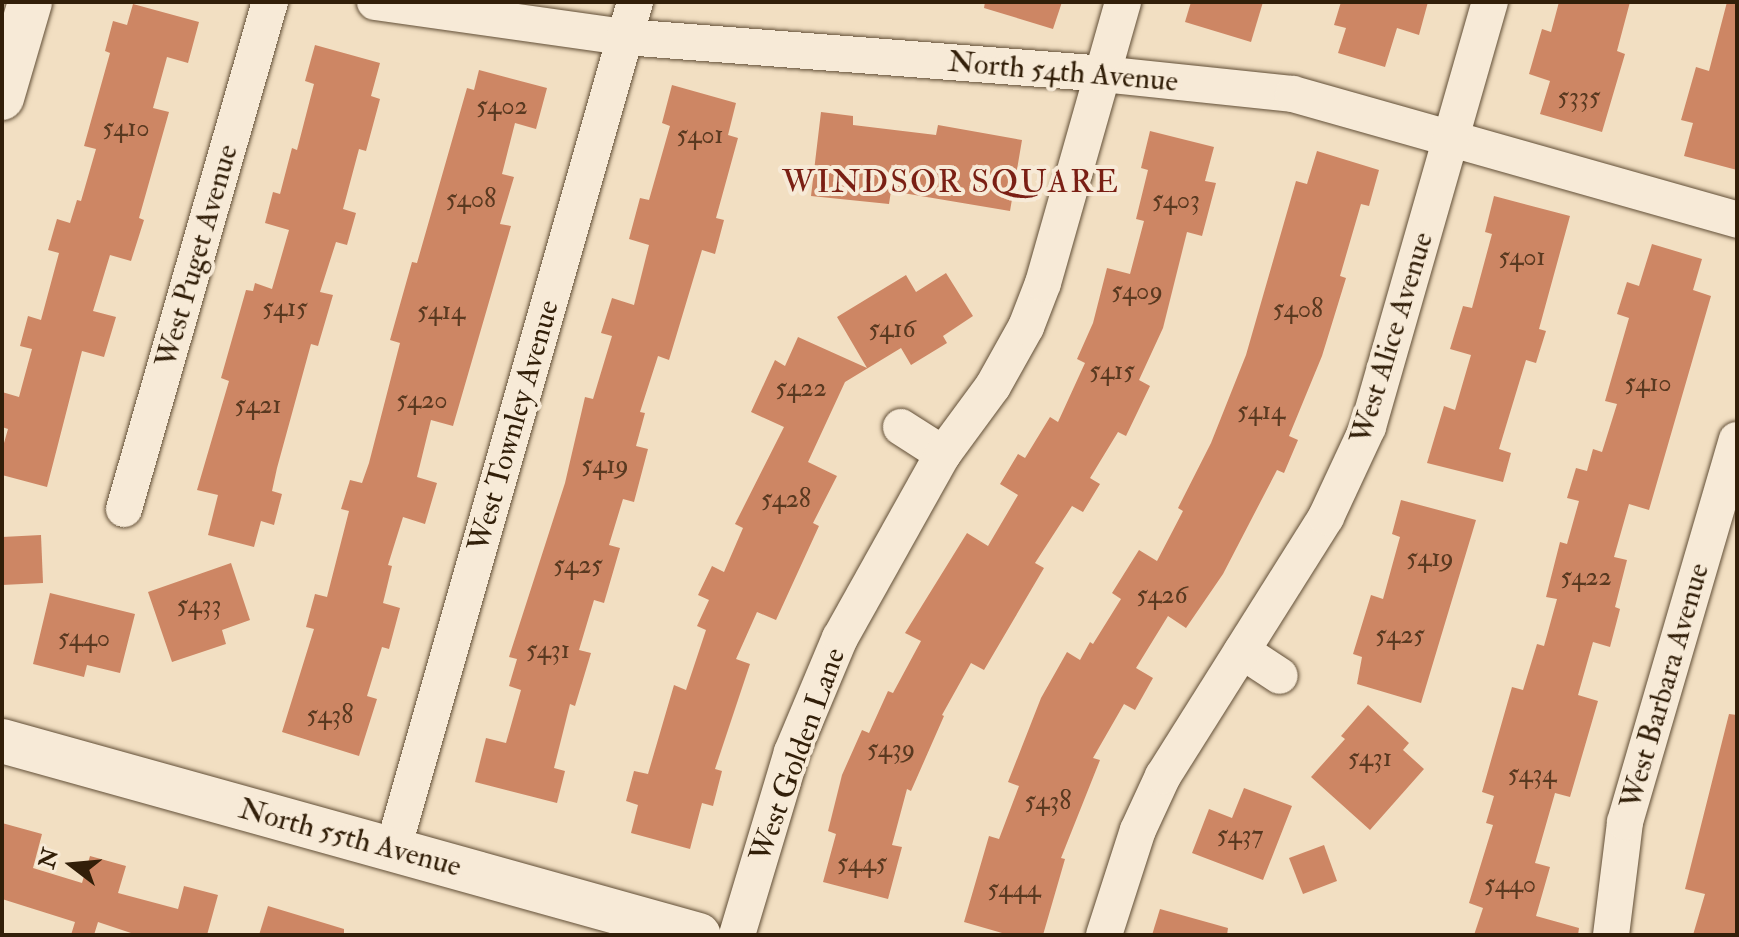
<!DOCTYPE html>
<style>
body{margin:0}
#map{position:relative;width:1739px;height:937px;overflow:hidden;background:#f2dfc2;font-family:"IM FELL Double Pica",serif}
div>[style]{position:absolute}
.building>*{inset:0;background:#cd8664}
.roads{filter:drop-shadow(0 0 2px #624f37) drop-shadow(0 0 2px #624f37)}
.street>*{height:36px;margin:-18px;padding:0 18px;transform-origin:18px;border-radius:18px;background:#f7ead7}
.secondary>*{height:44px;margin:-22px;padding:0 22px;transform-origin:22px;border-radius:22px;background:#f7ead7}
span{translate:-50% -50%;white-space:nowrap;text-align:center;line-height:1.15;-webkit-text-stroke:8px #f7ead7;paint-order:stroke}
.number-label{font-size:26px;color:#593920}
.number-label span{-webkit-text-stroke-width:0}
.street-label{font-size:30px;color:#321f09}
.neighbourhood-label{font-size:32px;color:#7a1f14;letter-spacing:2px}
.frame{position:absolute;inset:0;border:4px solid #321f09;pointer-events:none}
.north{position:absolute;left:32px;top:825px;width:80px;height:80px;-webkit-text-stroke:6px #f7ead7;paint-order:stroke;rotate:286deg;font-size:22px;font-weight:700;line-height:32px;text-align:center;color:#321f09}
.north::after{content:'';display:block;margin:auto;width:28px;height:36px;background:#321f09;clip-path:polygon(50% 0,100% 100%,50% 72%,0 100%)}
</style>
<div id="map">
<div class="building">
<div style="clip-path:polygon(985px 2px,1062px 2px,1053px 29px,984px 8px)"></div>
<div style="clip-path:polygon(1191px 2px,1263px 2px,1251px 42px,1185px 22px)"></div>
<div style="clip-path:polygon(1341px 2px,1428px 2px,1419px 35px,1397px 28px,1385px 67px,1338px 53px,1346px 28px,1334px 25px)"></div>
<div style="clip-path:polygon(1559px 2px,1630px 2px,1617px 51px,1625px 54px,1602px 132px,1540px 114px,1550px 81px,1529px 74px,1542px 29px,1551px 32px)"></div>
<div style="clip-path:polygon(1727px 2px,1737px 2px,1737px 170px,1684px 156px,1693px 123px,1681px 120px,1696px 67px,1709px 71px)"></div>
<div style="clip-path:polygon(133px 4px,199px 22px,188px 63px,167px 57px,153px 108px,169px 112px,139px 218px,144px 220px,131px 261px,110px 255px,93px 311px,116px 317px,104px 357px,82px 351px,47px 487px,2px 475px,2px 450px,8px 429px,2px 427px,2px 392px,19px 397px,32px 349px,20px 346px,28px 316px,41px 320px,59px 253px,48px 250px,57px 219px,70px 223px,77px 200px,81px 201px,96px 149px,84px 146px,110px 53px,105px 51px,113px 21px,127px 25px)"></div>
<div style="clip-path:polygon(315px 45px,380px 63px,371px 96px,380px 99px,366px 151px,359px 149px,343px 209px,356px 213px,347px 245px,336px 242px,320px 292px,333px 295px,318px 346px,311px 344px,277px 468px,272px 491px,282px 494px,274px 525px,261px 521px,254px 547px,208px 535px,218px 495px,197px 490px,229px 381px,221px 378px,246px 290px,253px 291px,255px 283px,272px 289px,289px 230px,265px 223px,273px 192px,280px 194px,292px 148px,297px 150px,314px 84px,305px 81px)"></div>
<div style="clip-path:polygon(479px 70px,547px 88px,536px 129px,515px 123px,502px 174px,514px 177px,500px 224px,511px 226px,453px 426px,431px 420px,417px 477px,437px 483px,425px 524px,403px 517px,388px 565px,392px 566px,383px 603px,400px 608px,389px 649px,382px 647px,367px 696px,377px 699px,359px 756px,282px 732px,314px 629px,306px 627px,315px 594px,327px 597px,349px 511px,341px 509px,350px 480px,362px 483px,369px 463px,400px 343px,390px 340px,412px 262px,417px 263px,467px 88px,474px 90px)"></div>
<div style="clip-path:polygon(672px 85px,736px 103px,728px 135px,738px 138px,716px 218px,724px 220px,715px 254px,702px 250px,669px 360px,658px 356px,640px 412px,645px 413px,636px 446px,648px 449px,634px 502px,623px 499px,609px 545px,620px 548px,604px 603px,594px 600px,579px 650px,591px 653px,575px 706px,570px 704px,554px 768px,565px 771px,557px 803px,475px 782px,486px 738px,506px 743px,521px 690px,509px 686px,517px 659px,509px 657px,565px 483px,585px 397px,593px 399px,612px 336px,601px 333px,612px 298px,634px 305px,649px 245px,629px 239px,640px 198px,649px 200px,670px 126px,662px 123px)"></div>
<div style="clip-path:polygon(821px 112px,853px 116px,853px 125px,936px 135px,938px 125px,1022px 140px,1010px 211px,891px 191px,889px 204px,811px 196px)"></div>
<div style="clip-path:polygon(1150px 131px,1214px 147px,1205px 181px,1216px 183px,1202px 236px,1187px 232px,1163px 328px,1139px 380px,1150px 386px,1126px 436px,1118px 432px,1090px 478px,1100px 484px,1083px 512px,1072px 506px,1035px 563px,1044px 568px,984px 670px,971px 663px,942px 715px,944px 716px,911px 791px,907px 789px,892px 845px,902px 847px,888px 899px,823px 882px,836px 834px,828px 831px,842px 775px,862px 730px,869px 733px,888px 691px,893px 693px,921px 641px,905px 633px,967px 533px,988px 546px,1018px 495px,1000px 484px,1018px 454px,1025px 458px,1050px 417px,1058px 422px,1085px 363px,1077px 359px,1093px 323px,1107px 268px,1130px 274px,1144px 221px,1136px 219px,1148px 170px,1141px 168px)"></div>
<div style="clip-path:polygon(1317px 151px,1379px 170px,1369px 206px,1361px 204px,1340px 276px,1346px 278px,1322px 356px,1289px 436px,1298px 440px,1284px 473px,1277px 470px,1223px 574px,1186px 628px,1168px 616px,1136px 668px,1153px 678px,1135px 710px,1124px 704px,1093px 758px,1100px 760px,1061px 858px,1065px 859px,1043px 935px,1009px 935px,964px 922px,989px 836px,999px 839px,1019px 786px,1008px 782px,1041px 698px,1067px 652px,1080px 660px,1090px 642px,1093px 644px,1121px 599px,1112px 593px,1139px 550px,1157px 561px,1183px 511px,1178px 508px,1211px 443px,1246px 355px,1296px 181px,1307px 184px)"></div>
<div style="clip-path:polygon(1494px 196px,1570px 216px,1539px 329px,1546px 331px,1536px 363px,1526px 360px,1499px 449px,1511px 453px,1503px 482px,1427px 463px,1444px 406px,1455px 410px,1471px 355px,1450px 349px,1463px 306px,1472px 308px,1492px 234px,1485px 232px)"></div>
<div style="clip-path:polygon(1652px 244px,1702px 259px,1693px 290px,1711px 296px,1649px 510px,1629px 504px,1614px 557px,1627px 560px,1615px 607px,1620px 609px,1610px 647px,1593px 642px,1578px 695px,1598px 701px,1570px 797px,1555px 793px,1535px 863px,1550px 867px,1536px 916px,1579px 928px,1578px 935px,1474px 935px,1483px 908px,1469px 903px,1493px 825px,1486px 823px,1494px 796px,1482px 792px,1512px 687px,1523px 690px,1537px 644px,1544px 646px,1557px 599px,1546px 597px,1560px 542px,1567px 544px,1579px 501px,1567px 498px,1576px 468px,1587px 471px,1593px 449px,1602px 452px,1617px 404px,1605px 401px,1629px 318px,1617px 314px,1627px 282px,1639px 286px)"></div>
<div style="clip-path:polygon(946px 273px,973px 316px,943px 336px,947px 343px,911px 365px,901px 348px,845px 382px,808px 462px,837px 476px,813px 523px,819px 526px,776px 620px,757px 612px,736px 659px,750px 664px,715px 769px,722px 771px,713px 806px,702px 803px,690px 849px,631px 833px,638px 805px,626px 801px,634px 771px,648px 774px,674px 685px,686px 690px,706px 630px,697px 626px,709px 600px,698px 595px,712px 566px,724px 572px,743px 528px,735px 524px,784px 427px,751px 412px,775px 360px,785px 366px,798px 337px,867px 368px,837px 317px,906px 275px,916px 292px)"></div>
<div style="clip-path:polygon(1401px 500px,1476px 520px,1421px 703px,1357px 684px,1362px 657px,1353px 654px,1371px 595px,1383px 599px,1400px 537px,1392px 534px)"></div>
<div style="clip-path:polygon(41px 535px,43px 583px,2px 585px,2px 537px)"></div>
<div style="clip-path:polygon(231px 563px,250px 620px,222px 630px,226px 644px,172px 662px,148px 592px)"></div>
<div style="clip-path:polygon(50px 593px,135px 614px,120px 673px,87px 665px,84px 677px,33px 664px)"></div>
<div style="clip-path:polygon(1368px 705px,1409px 743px,1403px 750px,1424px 769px,1370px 830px,1311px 777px,1345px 739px,1341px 736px)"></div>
<div style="clip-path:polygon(1729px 714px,1737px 715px,1737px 935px,1693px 935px,1705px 894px,1685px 889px)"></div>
<div style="clip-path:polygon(1244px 788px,1292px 806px,1263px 880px,1192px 853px,1209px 809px,1232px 818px)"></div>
<div style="clip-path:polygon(2px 823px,42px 834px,33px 868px,82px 883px,90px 856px,126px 866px,118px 893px,178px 909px,184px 886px,218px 895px,207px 935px,137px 935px,98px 922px,94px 935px,71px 935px,75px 922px,2px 899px)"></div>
<div style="clip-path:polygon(1324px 845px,1337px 881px,1303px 894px,1289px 858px)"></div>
<div style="clip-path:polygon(268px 906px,344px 929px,344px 935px,259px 935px)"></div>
<div style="clip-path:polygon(1160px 909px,1228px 928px,1227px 935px,1152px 935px)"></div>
</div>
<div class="roads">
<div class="street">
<div style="left:375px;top:2px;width:252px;rotate:8deg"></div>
<div style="left:625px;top:37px;width:478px;rotate:4.4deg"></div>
<div style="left:1102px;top:74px;width:192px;rotate:6deg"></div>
<div style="left:1293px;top:94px;width:462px;rotate:15.8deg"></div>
<div style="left:901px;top:427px;width:50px;rotate:32.7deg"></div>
<div style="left:124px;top:509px;width:528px;rotate:-73.94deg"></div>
<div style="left:1242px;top:651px;width:45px;rotate:33.3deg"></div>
<div style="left:393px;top:849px;width:881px;rotate:-74.05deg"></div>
<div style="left:737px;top:935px;width:191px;rotate:-73.3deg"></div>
<div style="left:792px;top:752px;width:124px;rotate:-67.2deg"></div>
<div style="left:840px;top:638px;width:211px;rotate:-60.8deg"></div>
<div style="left:943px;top:454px;width:84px;rotate:-53.7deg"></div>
<div style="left:993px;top:386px;width:68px;rotate:-60.8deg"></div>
<div style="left:1026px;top:327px;width:47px;rotate:-68.9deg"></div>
<div style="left:1043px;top:283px;width:292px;rotate:-74.1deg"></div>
<div style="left:1104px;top:935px;width:110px;rotate:-72.1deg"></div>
<div style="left:1138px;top:830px;width:60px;rotate:-65.2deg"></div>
<div style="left:1163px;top:776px;width:306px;rotate:-57.8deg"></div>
<div style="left:1326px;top:517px;width:99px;rotate:-65deg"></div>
<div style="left:1368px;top:427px;width:442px;rotate:-74deg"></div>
<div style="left:1611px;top:935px;width:114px;rotate:-82.9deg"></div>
<div style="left:1625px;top:822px;width:398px;rotate:-73.7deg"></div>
</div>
<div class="secondary">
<div style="left:2px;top:98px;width:100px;rotate:-73.7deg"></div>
<div style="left:2px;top:741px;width:723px;rotate:15.55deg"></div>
</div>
</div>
<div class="number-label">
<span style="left:1579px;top:98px">5335</span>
<span style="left:502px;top:107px">5402</span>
<span style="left:126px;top:129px">5410</span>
<span style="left:700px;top:136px">5401</span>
<span style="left:471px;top:200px">5408</span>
<span style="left:1176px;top:201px">5403</span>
<span style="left:1522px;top:258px">5401</span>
<span style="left:1137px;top:292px">5409</span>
<span style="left:285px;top:309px">5415</span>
<span style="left:1298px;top:310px">5408</span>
<span style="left:441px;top:312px">5414</span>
<span style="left:892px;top:330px">5416</span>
<span style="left:1112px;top:372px">5415</span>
<span style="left:1648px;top:384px">5410</span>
<span style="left:801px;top:389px">5422</span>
<span style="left:422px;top:401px">5420</span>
<span style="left:258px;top:406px">5421</span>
<span style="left:1261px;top:412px">5414</span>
<span style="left:605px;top:466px">5419</span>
<span style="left:786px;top:500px">5428</span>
<span style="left:1430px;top:559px">5419</span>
<span style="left:578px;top:566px">5425</span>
<span style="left:1586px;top:578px">5422</span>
<span style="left:1162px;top:596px">5426</span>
<span style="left:199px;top:606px">5433</span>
<span style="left:1400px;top:636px">5425</span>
<span style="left:84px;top:639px">5440</span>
<span style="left:548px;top:651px">5431</span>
<span style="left:330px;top:716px">5438</span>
<span style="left:891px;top:750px">5439</span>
<span style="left:1370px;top:759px">5431</span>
<span style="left:1532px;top:775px">5434</span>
<span style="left:1048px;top:802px">5438</span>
<span style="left:1240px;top:836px">5437</span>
<span style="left:862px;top:864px">5445</span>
<span style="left:1510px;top:885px">5440</span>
<span style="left:1014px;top:890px">5444</span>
</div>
<div class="street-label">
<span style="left:1063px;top:72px;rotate:5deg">North 54th Avenue</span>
<span style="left:197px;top:256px;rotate:-74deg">West Puget Avenue</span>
<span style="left:1392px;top:338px;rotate:-73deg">West Alice Avenue</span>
<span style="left:514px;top:426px;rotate:-74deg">West Townley Avenue</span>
<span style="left:1665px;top:686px;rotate:-74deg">West Barbara Avenue</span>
<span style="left:798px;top:755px;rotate:-70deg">West Golden Lane</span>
<span style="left:350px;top:838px;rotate:15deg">North 55th Avenue</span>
</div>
<div class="neighbourhood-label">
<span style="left:951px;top:182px">WINDSOR SQUARE</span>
</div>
<div class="frame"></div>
<div class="north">N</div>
</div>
